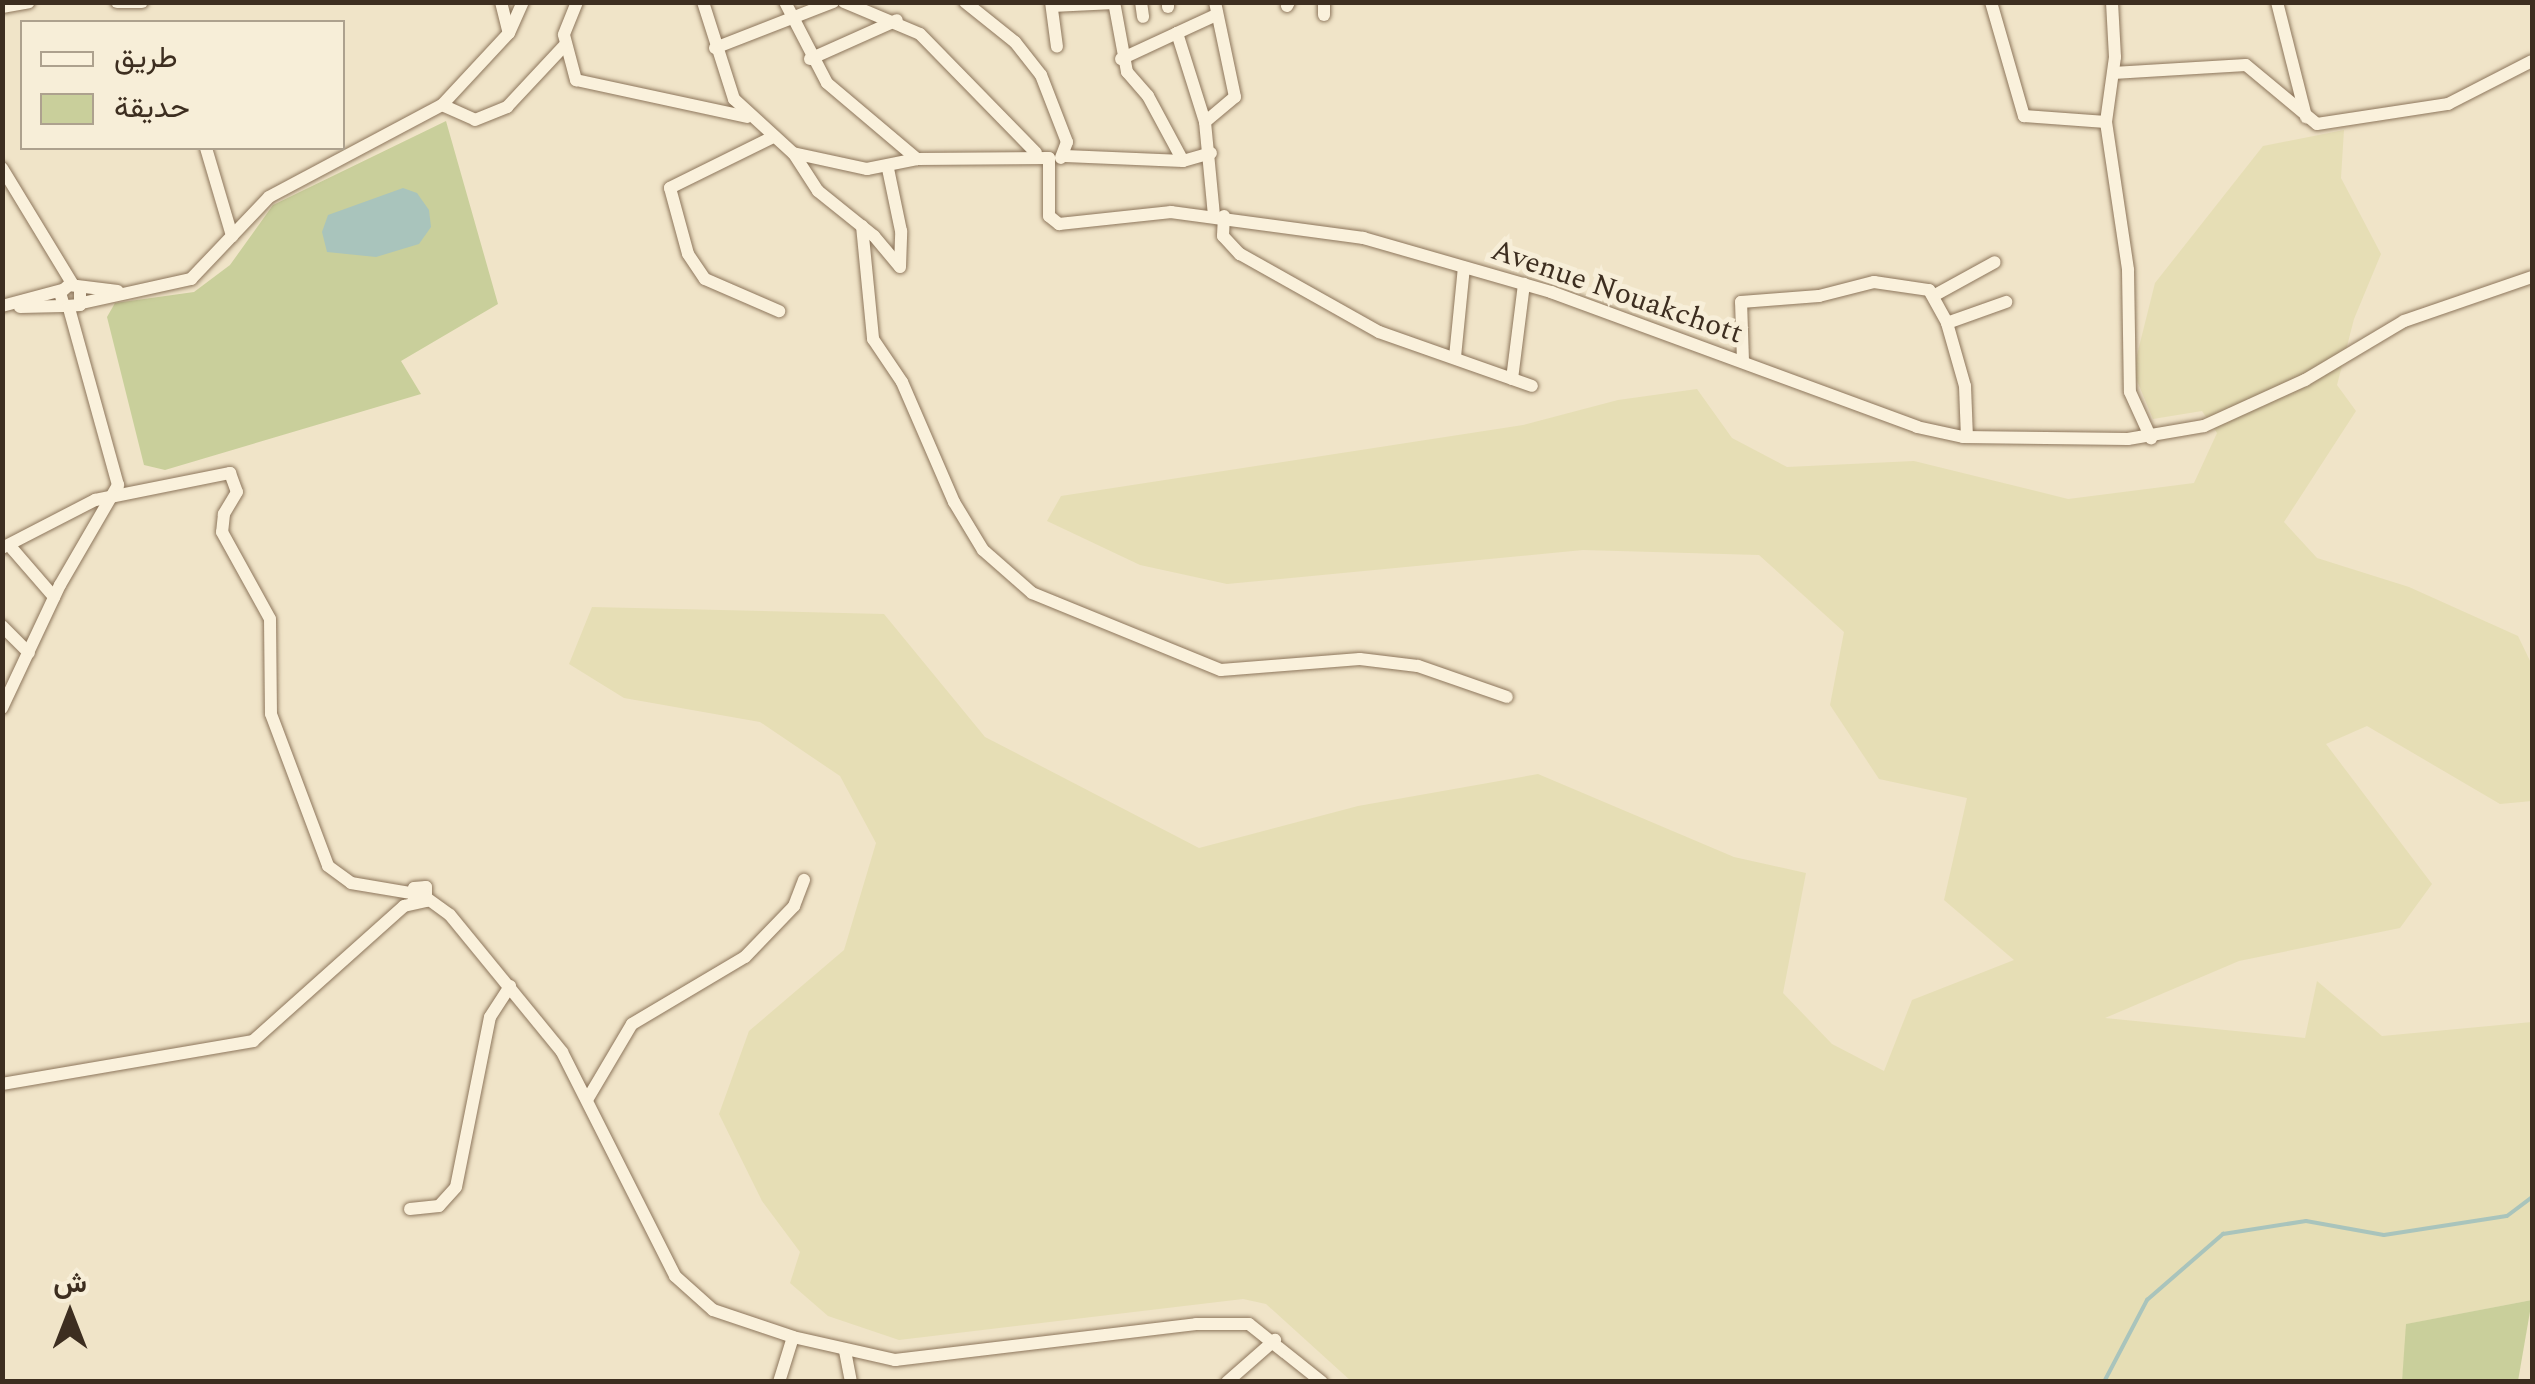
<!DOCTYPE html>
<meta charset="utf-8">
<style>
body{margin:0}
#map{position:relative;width:2535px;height:1384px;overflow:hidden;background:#f0e4c8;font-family:Spectral,Vazirmatn,serif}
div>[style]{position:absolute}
.farmland>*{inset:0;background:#e6deb5}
.green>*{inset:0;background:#c9cf9b}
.water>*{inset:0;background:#a9c4bc}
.stream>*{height:4px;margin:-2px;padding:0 2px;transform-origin:2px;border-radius:2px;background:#a9c4bc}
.roads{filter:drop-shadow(0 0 2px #8d765c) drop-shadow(0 0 2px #8d765c)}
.minor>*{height:12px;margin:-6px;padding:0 6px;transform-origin:6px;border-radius:6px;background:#faf1dc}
span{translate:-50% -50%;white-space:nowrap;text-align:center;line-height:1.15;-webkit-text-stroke:10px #f7eed8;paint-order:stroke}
.street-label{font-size:30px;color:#3d2e20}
.frame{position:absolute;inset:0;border:5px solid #3d2e20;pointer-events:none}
.legend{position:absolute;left:20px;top:20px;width:325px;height:130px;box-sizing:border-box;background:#f7eed8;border:2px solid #ada18e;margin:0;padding:12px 18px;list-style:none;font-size:30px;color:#3d2e20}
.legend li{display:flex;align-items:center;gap:20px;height:50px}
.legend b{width:50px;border:2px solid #ada18e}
.north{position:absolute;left:20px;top:1264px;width:100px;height:100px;-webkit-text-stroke:8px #f7eed8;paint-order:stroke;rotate:0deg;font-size:28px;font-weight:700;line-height:40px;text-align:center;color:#3d2e20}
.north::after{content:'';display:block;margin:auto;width:35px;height:45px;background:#3d2e20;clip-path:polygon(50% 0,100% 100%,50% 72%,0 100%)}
</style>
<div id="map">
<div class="farmland">
<div style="clip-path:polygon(2344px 130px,2341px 178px,2381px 254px,2354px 319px,2337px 385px,2356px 411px,2284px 522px,2317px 558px,2409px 587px,2518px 636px,2532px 665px,2532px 801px,2500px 804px,2367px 726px,2326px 744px,2432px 884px,2400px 928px,2239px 961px,2105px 1018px,2305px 1038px,2317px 981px,2382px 1036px,2532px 1022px,2532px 1300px,2407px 1324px,2402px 1382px,1351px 1381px,1266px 1304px,1243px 1299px,899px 1340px,828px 1316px,790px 1283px,800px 1252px,762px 1201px,719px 1114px,749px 1031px,844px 950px,876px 843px,840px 776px,760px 722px,624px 698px,569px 664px,592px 607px,884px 614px,985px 737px,1199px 848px,1358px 806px,1538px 774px,1734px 857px,1806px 873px,1783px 993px,1832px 1044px,1884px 1071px,1912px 1000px,2014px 960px,1944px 900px,1967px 798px,1879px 779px,1830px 705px,1844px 632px,1759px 555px,1583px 550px,1227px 584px,1140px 565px,1047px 521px,1061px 496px,1523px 425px,1618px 400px,1697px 389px,1732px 438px,1787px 467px,1914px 461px,2068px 499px,2194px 483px,2217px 433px,2202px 411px,2153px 419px,2133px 371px,2155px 283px,2263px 146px)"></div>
</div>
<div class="green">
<div style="clip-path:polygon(446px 121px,498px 304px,401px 361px,421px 394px,165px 470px,144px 465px,107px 317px,115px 303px,194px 292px,230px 265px,273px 205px)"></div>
<div style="clip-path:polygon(2532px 1300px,2518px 1381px,2402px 1381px,2406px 1324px)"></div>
</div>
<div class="water">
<div style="clip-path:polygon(403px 188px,417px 193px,429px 210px,431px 227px,419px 244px,376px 257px,327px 252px,322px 232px,328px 215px)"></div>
</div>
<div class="stream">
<div style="left:2104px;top:1382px;width:93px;rotate:-62.3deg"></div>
<div style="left:2147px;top:1300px;width:101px;rotate:-41deg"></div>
<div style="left:2223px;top:1234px;width:84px;rotate:-8.9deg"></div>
<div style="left:2306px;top:1221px;width:79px;rotate:10.2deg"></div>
<div style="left:2384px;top:1235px;width:124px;rotate:-8.8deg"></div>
<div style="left:2507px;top:1216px;width:31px;rotate:-37deg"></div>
</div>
<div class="roads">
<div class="minor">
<div style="left:117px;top:2px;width:25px"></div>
<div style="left:501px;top:2px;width:32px;rotate:76deg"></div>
<div style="left:577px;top:2px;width:35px;rotate:112deg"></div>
<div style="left:564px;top:35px;width:47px;rotate:75.1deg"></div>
<div style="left:576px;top:80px;width:175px;rotate:12.2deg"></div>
<div style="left:703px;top:2px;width:102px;rotate:72.3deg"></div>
<div style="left:734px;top:99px;width:80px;rotate:42.5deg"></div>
<div style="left:793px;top:153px;width:76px;rotate:12.2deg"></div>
<div style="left:867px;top:169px;width:51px;rotate:-11.3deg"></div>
<div style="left:785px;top:2px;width:91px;rotate:62.6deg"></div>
<div style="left:827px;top:83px;width:118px;rotate:40.2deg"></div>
<div style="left:917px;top:159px;width:132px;rotate:-0.4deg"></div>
<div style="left:1049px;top:158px;width:58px;rotate:90deg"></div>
<div style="left:1049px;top:216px;width:13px;rotate:39deg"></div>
<div style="left:1059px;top:224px;width:113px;rotate:-6.1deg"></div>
<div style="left:1171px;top:212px;width:194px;rotate:7.7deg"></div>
<div style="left:1363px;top:238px;width:196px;rotate:16deg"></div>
<div style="left:1551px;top:292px;width:390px;rotate:20.2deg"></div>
<div style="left:1917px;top:427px;width:47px;rotate:12.3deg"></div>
<div style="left:1963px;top:437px;width:165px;rotate:0.7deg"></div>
<div style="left:2128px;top:439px;width:77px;rotate:-9.7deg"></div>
<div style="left:2204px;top:426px;width:111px;rotate:-24.5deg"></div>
<div style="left:2305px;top:380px;width:115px;rotate:-30.8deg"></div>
<div style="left:2404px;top:321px;width:135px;rotate:-19deg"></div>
<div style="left:844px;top:2px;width:82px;rotate:22.8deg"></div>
<div style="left:920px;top:34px;width:166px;rotate:45.7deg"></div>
<div style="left:965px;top:2px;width:64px;rotate:38.7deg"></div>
<div style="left:1015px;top:42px;width:42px;rotate:51.8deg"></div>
<div style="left:1041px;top:75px;width:72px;rotate:68.8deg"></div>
<div style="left:1067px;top:142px;width:17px;rotate:111deg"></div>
<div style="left:1051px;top:2px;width:45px;rotate:82.4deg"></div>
<div style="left:1141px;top:2px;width:15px;rotate:82deg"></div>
<div style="left:1168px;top:2px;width:5px;rotate:90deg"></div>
<div style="left:1324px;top:2px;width:13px;rotate:90deg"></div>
<div style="left:1991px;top:2px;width:119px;rotate:73.9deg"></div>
<div style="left:2024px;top:116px;width:82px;rotate:4.2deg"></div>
<div style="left:2112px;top:2px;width:55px;rotate:86.9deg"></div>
<div style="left:2115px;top:57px;width:66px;rotate:97.9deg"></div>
<div style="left:2106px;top:122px;width:150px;rotate:81.5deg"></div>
<div style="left:2128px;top:270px;width:122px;rotate:89.1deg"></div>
<div style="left:2130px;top:392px;width:51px;rotate:65.5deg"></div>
<div style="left:2277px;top:2px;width:119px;rotate:75.8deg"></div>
<div style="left:1052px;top:6px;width:62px;rotate:-2.8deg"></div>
<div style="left:1287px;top:6px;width:4px;rotate:-63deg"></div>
<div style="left:2px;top:7px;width:27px;rotate:-10deg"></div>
<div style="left:1177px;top:33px;width:43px;rotate:-24.8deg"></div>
<div style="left:715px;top:48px;width:127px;rotate:-21.3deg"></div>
<div style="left:810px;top:59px;width:95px;rotate:-24.1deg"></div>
<div style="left:1121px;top:59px;width:62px;rotate:-24.9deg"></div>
<div style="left:1177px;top:33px;width:93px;rotate:72.5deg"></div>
<div style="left:1205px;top:122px;width:94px;rotate:84.5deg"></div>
<div style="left:2113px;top:73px;width:133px;rotate:-3.4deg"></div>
<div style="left:2246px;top:65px;width:92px;rotate:39.7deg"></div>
<div style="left:2317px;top:124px;width:133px;rotate:-8.7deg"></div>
<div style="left:2448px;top:104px;width:94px;rotate:-27.1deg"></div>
<div style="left:442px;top:105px;width:36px;rotate:24deg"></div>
<div style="left:475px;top:120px;width:35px;rotate:-22deg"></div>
<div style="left:507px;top:107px;width:85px;rotate:-46.9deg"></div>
<div style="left:1205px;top:122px;width:39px;rotate:-40deg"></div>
<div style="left:1235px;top:97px;width:97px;rotate:-101.9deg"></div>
<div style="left:773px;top:137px;width:115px;rotate:153.7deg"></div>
<div style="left:670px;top:188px;width:68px;rotate:74.7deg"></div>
<div style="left:688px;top:254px;width:30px;rotate:56deg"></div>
<div style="left:705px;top:279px;width:81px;rotate:23.4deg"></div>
<div style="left:206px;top:148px;width:92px;rotate:73.5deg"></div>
<div style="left:794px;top:154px;width:44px;rotate:57deg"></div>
<div style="left:818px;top:191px;width:72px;rotate:38.8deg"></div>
<div style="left:874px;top:236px;width:40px;rotate:50deg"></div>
<div style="left:900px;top:267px;width:36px;rotate:-88deg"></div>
<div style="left:901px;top:231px;width:63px;rotate:-101.8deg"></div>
<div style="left:1065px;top:156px;width:118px;rotate:2.4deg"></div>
<div style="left:1183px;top:161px;width:74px;rotate:-118.3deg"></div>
<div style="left:1148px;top:96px;width:32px;rotate:-131deg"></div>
<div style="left:1127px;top:72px;width:71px;rotate:-100.5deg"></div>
<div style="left:1183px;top:161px;width:29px;rotate:-16deg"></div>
<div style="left:2px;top:168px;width:137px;rotate:58.7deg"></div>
<div style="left:1224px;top:216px;width:20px;rotate:93deg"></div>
<div style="left:1223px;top:236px;width:25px;rotate:47deg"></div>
<div style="left:1240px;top:254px;width:159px;rotate:29.3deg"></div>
<div style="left:1379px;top:332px;width:162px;rotate:19.4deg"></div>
<div style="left:862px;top:226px;width:114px;rotate:84.4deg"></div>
<div style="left:873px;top:339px;width:52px;rotate:56deg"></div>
<div style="left:902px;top:382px;width:131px;rotate:66.6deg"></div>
<div style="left:954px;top:502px;width:56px;rotate:58.9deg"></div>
<div style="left:983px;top:550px;width:65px;rotate:41.3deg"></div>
<div style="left:1032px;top:593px;width:204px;rotate:22.2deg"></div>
<div style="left:1221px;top:670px;width:139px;rotate:-4.5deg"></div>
<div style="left:1360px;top:659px;width:58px;rotate:6.9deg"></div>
<div style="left:1418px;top:666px;width:94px;rotate:19.2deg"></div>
<div style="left:80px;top:289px;width:16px;rotate:90deg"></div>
<div style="left:80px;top:305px;width:16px;rotate:176deg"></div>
<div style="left:64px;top:306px;width:14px;rotate:-107deg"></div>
<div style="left:60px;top:293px;width:12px;rotate:-42deg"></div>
<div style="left:69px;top:285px;width:49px;rotate:7deg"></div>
<div style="left:1935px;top:295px;width:68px;rotate:-28.8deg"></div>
<div style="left:82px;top:303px;width:112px;rotate:-12.4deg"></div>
<div style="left:191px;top:279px;width:113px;rotate:-46.4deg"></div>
<div style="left:269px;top:197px;width:196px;rotate:-28deg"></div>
<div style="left:442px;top:105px;width:98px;rotate:-47.1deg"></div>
<div style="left:509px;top:33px;width:34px;rotate:-66deg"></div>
<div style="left:2px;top:306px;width:62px;rotate:-14.9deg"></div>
<div style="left:20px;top:307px;width:44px;rotate:-1.3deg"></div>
<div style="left:1947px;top:323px;width:63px;rotate:-19.6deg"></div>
<div style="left:1455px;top:357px;width:90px;rotate:-84.3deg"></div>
<div style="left:1743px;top:361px;width:59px;rotate:-91.9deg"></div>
<div style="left:1741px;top:302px;width:78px;rotate:-4.4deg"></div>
<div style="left:1819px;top:296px;width:57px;rotate:-14.3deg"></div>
<div style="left:1874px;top:282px;width:56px;rotate:8.3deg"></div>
<div style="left:1929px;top:290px;width:38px;rotate:61deg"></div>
<div style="left:1947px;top:323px;width:66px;rotate:74.1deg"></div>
<div style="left:1965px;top:386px;width:51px;rotate:87.8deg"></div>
<div style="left:1512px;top:379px;width:96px;rotate:-82.8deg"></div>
<div style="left:9px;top:545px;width:69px;rotate:49.1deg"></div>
<div style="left:2px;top:548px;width:105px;rotate:-27.3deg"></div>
<div style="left:95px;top:500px;width:138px;rotate:-11.3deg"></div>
<div style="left:230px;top:473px;width:20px;rotate:70deg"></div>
<div style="left:237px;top:492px;width:26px;rotate:121deg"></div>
<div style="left:224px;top:514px;width:18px;rotate:96deg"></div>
<div style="left:222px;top:532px;width:99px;rotate:61.1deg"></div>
<div style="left:270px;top:619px;width:95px;rotate:89.4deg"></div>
<div style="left:271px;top:714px;width:162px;rotate:69.4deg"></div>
<div style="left:328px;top:866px;width:29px;rotate:36deg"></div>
<div style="left:351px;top:883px;width:61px;rotate:9.5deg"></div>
<div style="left:2px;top:626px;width:38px;rotate:45deg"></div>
<div style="left:2px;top:708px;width:136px;rotate:-64.8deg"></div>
<div style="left:60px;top:585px;width:116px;rotate:-59.9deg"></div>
<div style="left:118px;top:485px;width:184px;rotate:-105.5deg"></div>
<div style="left:428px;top:899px;width:27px;rotate:36deg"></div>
<div style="left:450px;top:915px;width:177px;rotate:50.7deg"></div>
<div style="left:562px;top:1052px;width:251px;rotate:63.2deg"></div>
<div style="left:675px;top:1276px;width:51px;rotate:41.8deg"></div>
<div style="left:713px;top:1310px;width:84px;rotate:18.6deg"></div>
<div style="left:793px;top:1337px;width:105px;rotate:12.7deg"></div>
<div style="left:895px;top:1360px;width:303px;rotate:-6.8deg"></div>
<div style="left:1196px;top:1324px;width:53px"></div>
<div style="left:1249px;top:1324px;width:93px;rotate:38.5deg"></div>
<div style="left:2px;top:1084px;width:255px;rotate:-9.7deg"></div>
<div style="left:253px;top:1041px;width:203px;rotate:-41.8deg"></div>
<div style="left:404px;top:906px;width:23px;rotate:-13deg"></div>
<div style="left:426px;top:901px;width:14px;rotate:-90deg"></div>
<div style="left:426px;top:887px;width:12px;rotate:175deg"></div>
<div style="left:414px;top:888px;width:14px;rotate:90deg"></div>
<div style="left:587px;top:1100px;width:88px;rotate:-59.4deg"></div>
<div style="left:632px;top:1024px;width:131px;rotate:-30.7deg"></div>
<div style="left:745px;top:957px;width:71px;rotate:-46.1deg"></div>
<div style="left:794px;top:906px;width:28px;rotate:-69deg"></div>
<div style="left:410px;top:1209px;width:29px;rotate:-6deg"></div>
<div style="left:439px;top:1206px;width:25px;rotate:-48deg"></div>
<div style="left:456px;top:1187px;width:173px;rotate:-78.7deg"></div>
<div style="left:490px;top:1017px;width:37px;rotate:-57deg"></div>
<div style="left:845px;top:1351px;width:32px;rotate:79deg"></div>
<div style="left:779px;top:1382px;width:47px;rotate:-72.7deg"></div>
<div style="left:1227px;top:1382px;width:64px;rotate:-41.2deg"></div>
</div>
</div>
<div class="street-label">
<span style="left:1617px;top:292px;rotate:19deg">Avenue Nouakchott</span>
</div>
<div class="frame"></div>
<ul class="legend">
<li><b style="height:12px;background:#faf1dc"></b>طريق</li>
<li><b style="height:28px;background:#c9cf9b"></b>حديقة</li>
</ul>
<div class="north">ش</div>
</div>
